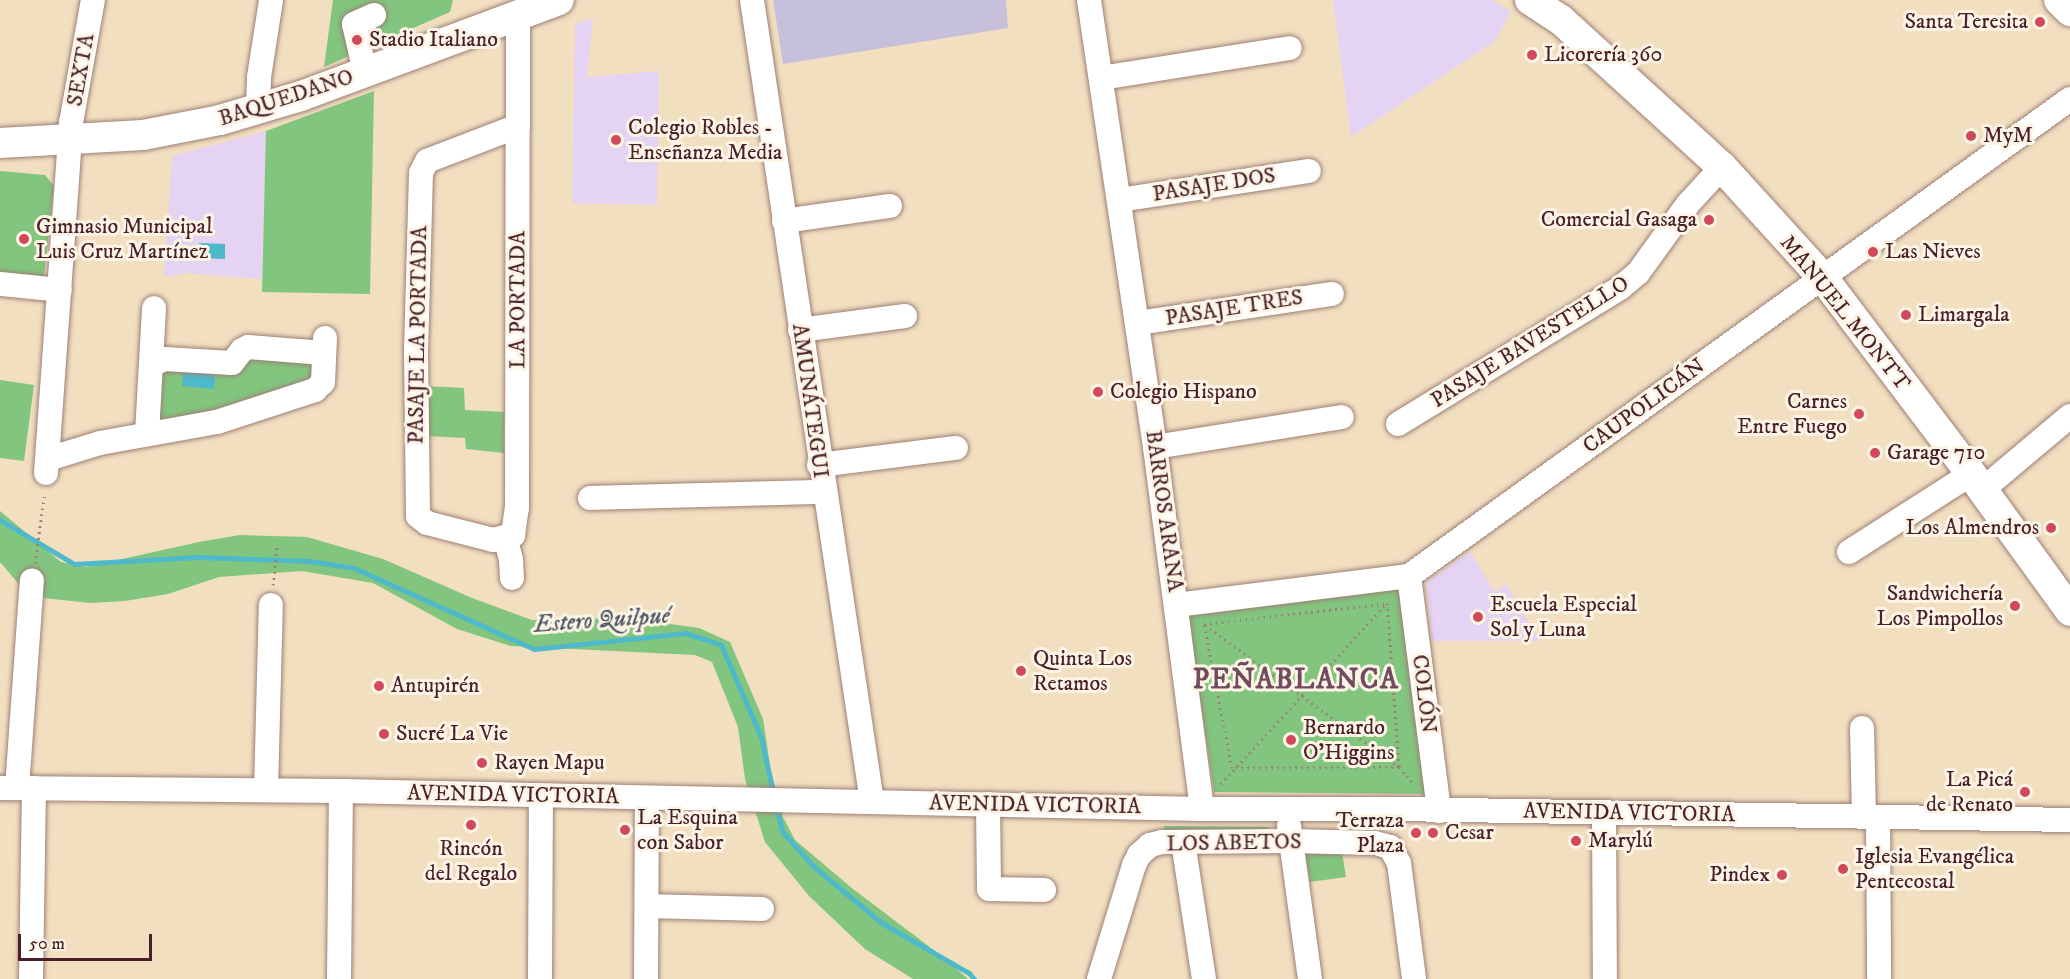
<!DOCTYPE html>
<meta charset="utf-8">
<style>
body{margin:0}
#map{position:relative;width:2070px;height:979px;overflow:hidden;background:#f1dfc0;font-family:"IM FELL DW Pica",serif}
div>[style]{position:absolute}
.built>*{inset:0;background:#e4d3f2}
.industrial>*{inset:0;background:#c6c0da}
.green>*{inset:0;background:#82c57e}
.water>*{inset:0;background:#4eb9ca}
.stream>*{height:5px;margin:-2.5px;padding:0 2.5px;transform-origin:2.5px;border-radius:2.5px;background:#4eb9ca}
.path>*{height:3px;margin-top:-1.5px;transform-origin:0;background:repeating-linear-gradient(90deg,#9e7f76 0 1.5px,transparent 0 6px)}
.roads{filter:drop-shadow(0 0 2px #9e7f76) drop-shadow(0 0 2px #9e7f76)}
.minor>*{height:24px;margin:-12px;padding:0 12px;transform-origin:12px;border-radius:12px;background:#fff}
.major>*{height:30px;margin:-15px;padding:0 15px;transform-origin:15px;border-radius:15px;background:#fff}
.dots>*{width:16px;height:16px;translate:-50% -50%;box-sizing:border-box;border:3px solid #fcf5e5;border-radius:50%}
span{translate:-50% -50%;white-space:nowrap;text-align:center;line-height:1.15;-webkit-text-stroke:6px #fcf5e5;paint-order:stroke}
.poi-label{font-size:22px;color:#4a1f2b}
.right{translate:-100% -50%;text-align:right}
.left{translate:0 -50%;text-align:left}
.street-label{font-size:22px;color:#4a1f2b}
.water-label{font-size:24px;color:#4b5563;font-style:italic}
.district-label{font-size:28px;color:#714b5f;font-weight:700;letter-spacing:1.5px}
.scale{position:absolute;left:18px;top:934px;width:134px;height:27px;box-sizing:border-box;border:3px solid #4a1f2b;border-top:0;padding-left:8px;font-size:18px;line-height:21px;white-space:nowrap;color:#4a1f2b;-webkit-text-stroke:4px #fcf5e5;paint-order:stroke}
</style>
<div id="map">
<div class="built">
<div style="clip-path:polygon(1333px 0,1492px 0,1511px 12px,1495px 41px,1351px 137px)"></div>
<div style="clip-path:polygon(593px 18px,587px 77px,659px 71px,657px 205px,572px 203px,575px 24px)"></div>
<div style="clip-path:polygon(266px 131px,262px 279px,188px 273px,164px 277px,172px 156px)"></div>
<div style="clip-path:polygon(1470px 552px,1495px 592px,1506px 584px,1540px 641px,1432px 641px,1426px 582px)"></div>
</div>
<div class="industrial">
<div style="clip-path:polygon(773px 0,1006px 0,1008px 28px,783px 64px)"></div>
</div>
<div class="green">
<div style="clip-path:polygon(333px 0,453px 0,450px 12px,324px 67px)"></div>
<div style="clip-path:polygon(374px 91px,370px 294px,262px 292px,266px 131px)"></div>
<div style="clip-path:polygon(0 171px,45px 175px,54px 186px,42px 296px,0 292px)"></div>
<div style="clip-path:polygon(245px 356px,318px 362px,315px 380px,223px 416px,153px 425px,158px 367px)"></div>
<div style="clip-path:polygon(0 380px,34px 385px,24px 461px,0 458px)"></div>
<div style="clip-path:polygon(425px 386px,464px 388px,465px 410px,504px 412px,504px 453px,466px 449px,465px 438px,426px 436px)"></div>
<div style="clip-path:polygon(0 511px,61px 562px,86px 567px,199px 542px,240px 535px,307px 537px,383px 559px,472px 598px,532px 620px,627px 618px,699px 628px,730px 642px,763px 719px,771px 771px,783px 817px,795px 840px,853px 889px,943px 957px,968px 979px,913px 979px,865px 949px,809px 896px,765px 842px,745px 779px,738px 727px,712px 662px,695px 655px,511px 646px,457px 629px,373px 583px,302px 571px,219px 577px,168px 594px,125px 601px,90px 603px,44px 598px,24px 590px,0 562px)"></div>
<div style="clip-path:polygon(1403px 589px,1425px 794px,1214px 792px,1187px 610px)"></div>
<div style="clip-path:polygon(1164px 826px,1267px 827px,1271px 834px,1165px 833px)"></div>
<div style="clip-path:polygon(1305px 852px,1342px 852px,1346px 877px,1310px 882px)"></div>
</div>
<div class="water">
<div style="clip-path:polygon(199px 243px,225px 244px,225px 259px,198px 258px)"></div>
<div style="clip-path:polygon(183px 372px,215px 375px,214px 389px,182px 386px)"></div>
</div>
<div class="stream">
<div style="left:0;top:520px;width:86px;rotate:30.7deg"></div>
<div style="left:74px;top:564px;width:124px;rotate:-3.2deg"></div>
<div style="left:198px;top:557px;width:112px;rotate:2deg"></div>
<div style="left:310px;top:561px;width:45px;rotate:9deg"></div>
<div style="left:354px;top:568px;width:197px;rotate:24.2deg"></div>
<div style="left:534px;top:649px;width:152px;rotate:-6deg"></div>
<div style="left:685px;top:633px;width:38px;rotate:18deg"></div>
<div style="left:721px;top:645px;width:100px;rotate:66.5deg"></div>
<div style="left:761px;top:737px;width:57px;rotate:77.9deg"></div>
<div style="left:776px;top:805px;width:27px;rotate:77deg"></div>
<div style="left:782px;top:831px;width:47px;rotate:48.5deg"></div>
<div style="left:813px;top:866px;width:89px;rotate:39.6deg"></div>
<div style="left:882px;top:923px;width:100px;rotate:29.9deg"></div>
<div style="left:969px;top:973px;width:8px;rotate:50deg"></div>
</div>
<div class="path">
<div style="left:35px;top:563px;width:72px;rotate:-82deg"></div>
<div style="left:273px;top:585px;width:39px;rotate:-84deg"></div>
<div style="left:1387px;top:603px;width:164px;rotate:85.8deg"></div>
<div style="left:1399px;top:767px;width:167px;rotate:179.7deg"></div>
<div style="left:1232px;top:768px;width:147px;rotate:-101deg"></div>
<div style="left:1204px;top:624px;width:184px;rotate:-6.5deg"></div>
<div style="left:1205px;top:625px;width:240px;rotate:36.2deg"></div>
<div style="left:1399px;top:767px;width:23px;rotate:49deg"></div>
<div style="left:1221px;top:784px;width:246px;rotate:-47.5deg"></div>
</div>
<div class="roads">
<div class="minor">
<div style="left:752px;top:0;width:811px;rotate:81.49deg"></div>
<div style="left:1089px;top:0;width:452px;rotate:81.6deg"></div>
<div style="left:1155px;top:447px;width:365px;rotate:82.6deg"></div>
<div style="left:365px;top:72px;width:49px;rotate:-102.9deg"></div>
<div style="left:354px;top:24px;width:22px;rotate:-24deg"></div>
<div style="left:1101px;top:78px;width:191px;rotate:-9deg"></div>
<div style="left:258px;top:108px;width:31px;rotate:-88deg"></div>
<div style="left:259px;top:77px;width:78px;rotate:-81.1deg"></div>
<div style="left:518px;top:126px;width:97px;rotate:159deg"></div>
<div style="left:427px;top:161px;width:13px;rotate:117deg"></div>
<div style="left:421px;top:173px;width:177px;rotate:91.6deg"></div>
<div style="left:416px;top:350px;width:166px;rotate:89.3deg"></div>
<div style="left:418px;top:516px;width:11px;rotate:38deg"></div>
<div style="left:427px;top:523px;width:68px;rotate:14.4deg"></div>
<div style="left:493px;top:540px;width:21px;rotate:-14deg"></div>
<div style="left:513px;top:535px;width:27px;rotate:-82deg"></div>
<div style="left:517px;top:508px;width:382px;rotate:-89.9deg"></div>
<div style="left:518px;top:126px;width:111px;rotate:-90deg"></div>
<div style="left:1119px;top:200px;width:192px;rotate:-8.7deg"></div>
<div style="left:784px;top:221px;width:107px;rotate:-8.1deg"></div>
<div style="left:0;top:284px;width:60px;rotate:5.7deg"></div>
<div style="left:1137px;top:323px;width:197px;rotate:-8.5deg"></div>
<div style="left:800px;top:330px;width:106px;rotate:-7.6deg"></div>
<div style="left:153px;top:364px;width:13px;rotate:-23deg"></div>
<div style="left:165px;top:359px;width:67px;rotate:3.4deg"></div>
<div style="left:232px;top:363px;width:16px;rotate:-52deg"></div>
<div style="left:242px;top:350px;width:7px;rotate:-27deg"></div>
<div style="left:248px;top:347px;width:76px;rotate:4.5deg"></div>
<div style="left:1398px;top:424px;width:260px;rotate:-31.5deg"></div>
<div style="left:1620px;top:288px;width:23px;rotate:-40deg"></div>
<div style="left:1638px;top:273px;width:85px;rotate:-54.1deg"></div>
<div style="left:1688px;top:204px;width:50px;rotate:-47.4deg"></div>
<div style="left:147px;top:434px;width:126px;rotate:-86.8deg"></div>
<div style="left:1155px;top:447px;width:189px;rotate:-9.1deg"></div>
<div style="left:48px;top:459px;width:54px;rotate:-17.1deg"></div>
<div style="left:100px;top:443px;width:119px;rotate:-10.2deg"></div>
<div style="left:217px;top:422px;width:103px;rotate:-18.1deg"></div>
<div style="left:315px;top:390px;width:11px;rotate:-45deg"></div>
<div style="left:323px;top:382px;width:44px;rotate:-87.4deg"></div>
<div style="left:819px;top:465px;width:138px;rotate:-7.1deg"></div>
<div style="left:46px;top:473px;width:351px;rotate:-85.9deg"></div>
<div style="left:71px;top:123px;width:125px;rotate:-79.9deg"></div>
<div style="left:1982px;top:490px;width:115px;rotate:-40.1deg"></div>
<div style="left:590px;top:498px;width:233px;rotate:-1.5deg"></div>
<div style="left:505px;top:537px;width:24px;rotate:75deg"></div>
<div style="left:511px;top:560px;width:18px;rotate:87deg"></div>
<div style="left:1849px;top:552px;width:145px;rotate:-32.6deg"></div>
<div style="left:1409px;top:576px;width:237px;rotate:82.7deg"></div>
<div style="left:1176px;top:605px;width:235px;rotate:-7.1deg"></div>
<div style="left:1409px;top:576px;width:815px;rotate:-35.82deg"></div>
<div style="left:1862px;top:728px;width:89px;rotate:88.7deg"></div>
<div style="left:0;top:788px;width:341px;rotate:0.5deg"></div>
<div style="left:341px;top:791px;width:861px;rotate:1.2deg"></div>
<div style="left:1202px;top:809px;width:193px"></div>
<div style="left:1395px;top:809px;width:675px;rotate:0.93deg"></div>
<div style="left:17px;top:788px;width:208px;rotate:-85.9deg"></div>
<div style="left:266px;top:790px;width:185px;rotate:-88.5deg"></div>
<div style="left:988px;top:804px;width:85px;rotate:89.3deg"></div>
<div style="left:989px;top:889px;width:55px;rotate:1deg"></div>
<div style="left:1604px;top:812px;width:167px;rotate:89.7deg"></div>
<div style="left:1878px;top:817px;width:162px;rotate:89.6deg"></div>
<div style="left:1289px;top:826px;width:154px;rotate:82.2deg"></div>
<div style="left:1183px;top:842px;width:139px;rotate:81.3deg"></div>
<div style="left:647px;top:906px;width:115px;rotate:1.5deg"></div>
<div style="left:31px;top:979px;width:191px;rotate:-89.1deg"></div>
<div style="left:339px;top:979px;width:188px;rotate:-89.4deg"></div>
<div style="left:540px;top:979px;width:183px;rotate:-89.7deg"></div>
<div style="left:646px;top:979px;width:181px;rotate:-89.7deg"></div>
<div style="left:1099px;top:979px;width:119px;rotate:-72.9deg"></div>
<div style="left:1134px;top:865px;width:11px;rotate:-63deg"></div>
<div style="left:1139px;top:855px;width:15px;rotate:-42deg"></div>
<div style="left:1150px;top:845px;width:12px;rotate:-14deg"></div>
<div style="left:1162px;top:842px;width:128px;rotate:-0.4deg"></div>
<div style="left:1290px;top:841px;width:85px;rotate:1.3deg"></div>
<div style="left:1375px;top:843px;width:16px;rotate:15deg"></div>
<div style="left:1390px;top:847px;width:18px;rotate:61deg"></div>
<div style="left:1399px;top:863px;width:117px;rotate:82.6deg"></div>
</div>
<div class="major">
<div style="left:1530px;top:0;width:37px;rotate:33deg"></div>
<div style="left:1561px;top:20px;width:218px;rotate:42.4deg"></div>
<div style="left:1722px;top:167px;width:150px;rotate:47.7deg"></div>
<div style="left:1823px;top:278px;width:246px;rotate:52.9deg"></div>
<div style="left:1971px;top:474px;width:169px;rotate:54.1deg"></div>
<div style="left:2059px;top:0;width:16px;rotate:45deg"></div>
<div style="left:0;top:143px;width:143px;rotate:-3.2deg"></div>
<div style="left:143px;top:135px;width:78px;rotate:-11deg"></div>
<div style="left:220px;top:120px;width:84px;rotate:-16.5deg"></div>
<div style="left:301px;top:96px;width:275px;rotate:-20.4deg"></div>
</div>
</div>
<div class="dots">
<div style="left:2040px;top:22px;background:#d1495b"></div>
<div style="left:357px;top:40px;background:#d1495b"></div>
<div style="left:1532px;top:55px;background:#d1495b"></div>
<div style="left:1971px;top:136px;background:#d1495b"></div>
<div style="left:616px;top:140px;background:#d1495b"></div>
<div style="left:1709px;top:220px;background:#d1495b"></div>
<div style="left:24px;top:239px;background:#d1495b"></div>
<div style="left:1873px;top:252px;background:#d1495b"></div>
<div style="left:1906px;top:315px;background:#d1495b"></div>
<div style="left:1098px;top:392px;background:#d1495b"></div>
<div style="left:1859px;top:414px;background:#d1495b"></div>
<div style="left:1875px;top:453px;background:#d1495b"></div>
<div style="left:2051px;top:528px;background:#d1495b"></div>
<div style="left:2015px;top:606px;background:#d1495b"></div>
<div style="left:1478px;top:617px;background:#d1495b"></div>
<div style="left:1021px;top:671px;background:#d1495b"></div>
<div style="left:379px;top:686px;background:#d1495b"></div>
<div style="left:384px;top:734px;background:#d1495b"></div>
<div style="left:1291px;top:740px;background:#d1495b"></div>
<div style="left:482px;top:763px;background:#d1495b"></div>
<div style="left:2025px;top:792px;background:#d1495b"></div>
<div style="left:471px;top:825px;background:#d1495b"></div>
<div style="left:625px;top:830px;background:#d1495b"></div>
<div style="left:1416px;top:833px;background:#d1495b"></div>
<div style="left:1433px;top:833px;background:#d1495b"></div>
<div style="left:1576px;top:841px;background:#d1495b"></div>
<div style="left:1843px;top:869px;background:#d1495b"></div>
<div style="left:1782px;top:875px;background:#d1495b"></div>
</div>
<div class="poi-label">
<span class="right" style="left:2028px;top:22px">Santa Teresita</span>
<span class="left" style="left:369px;top:40px">Stadio Italiano</span>
<span class="left" style="left:1544px;top:55px">Licorería 360</span>
<span class="left" style="left:628px;top:140px">Colegio Robles -<br>Enseñanza Media</span>
<span class="left" style="left:1983px;top:136px">MyM</span>
<span class="right" style="left:1697px;top:220px">Comercial Gasaga</span>
<span class="left" style="left:36px;top:239px">Gimnasio Municipal<br>Luis Cruz Martínez</span>
<span class="left" style="left:1885px;top:252px">Las Nieves</span>
<span class="left" style="left:1918px;top:315px">Limargala</span>
<span class="left" style="left:1110px;top:392px">Colegio Hispano</span>
<span class="right" style="left:1847px;top:414px">Carnes<br>Entre Fuego</span>
<span class="left" style="left:1887px;top:453px">Garage 710</span>
<span class="right" style="left:2039px;top:528px">Los Almendros</span>
<span class="right" style="left:2003px;top:606px">Sandwichería<br>Los Pimpollos</span>
<span class="left" style="left:1490px;top:617px">Escuela Especial<br>Sol y Luna</span>
<span class="left" style="left:1033px;top:671px">Quinta Los<br>Retamos</span>
<span class="left" style="left:391px;top:686px">Antupirén</span>
<span class="left" style="left:1303px;top:740px">Bernardo<br>O'Higgins</span>
<span class="left" style="left:396px;top:734px">Sucré La Vie</span>
<span class="left" style="left:494px;top:763px">Rayen Mapu</span>
<span class="right" style="left:2013px;top:792px">La Picá<br>de Renato</span>
<span class="left" style="left:637px;top:830px">La Esquina<br>con Sabor</span>
<span class="right" style="left:1404px;top:833px">Terraza<br>Plaza</span>
<span class="left" style="left:1445px;top:833px">Cesar</span>
<span class="left" style="left:1588px;top:841px">Marylú</span>
<span style="left:471px;top:861px">Rincón<br>del Regalo</span>
<span class="left" style="left:1855px;top:869px">Iglesia Evangélica<br>Pentecostal</span>
<span class="right" style="left:1770px;top:875px">Pindex</span>
</div>
<div class="street-label">
<span style="left:81px;top:70px;rotate:-80deg">SEXTA</span>
<span style="left:286px;top:98px;rotate:-18deg">BAQUEDANO</span>
<span style="left:1214px;top:185px;rotate:-9deg">PASAJE DOS</span>
<span style="left:518px;top:300px;rotate:-90deg">LA PORTADA</span>
<span style="left:1234px;top:308px;rotate:-9deg">PASAJE TRES</span>
<span style="left:1845px;top:313px;rotate:51deg">MANUEL MONTT</span>
<span style="left:418px;top:335px;rotate:-89deg">PASAJE LA PORTADA</span>
<span style="left:1530px;top:342px;rotate:-32deg">PASAJE BAVESTELLO</span>
<span style="left:810px;top:401px;rotate:82deg">AMUNÁTEGUI</span>
<span style="left:1644px;top:406px;rotate:-36deg">CAUPOLICÁN</span>
<span style="left:1164px;top:511px;rotate:82deg">BARROS ARANA</span>
<span style="left:1424px;top:694px;rotate:83deg">COLÓN</span>
<span style="left:513px;top:795px;rotate:1deg">AVENIDA VICTORIA</span>
<span style="left:1035px;top:805px;rotate:1deg">AVENIDA VICTORIA</span>
<span style="left:1629px;top:813px;rotate:1deg">AVENIDA VICTORIA</span>
<span style="left:1234px;top:843px;rotate:-1deg">LOS ABETOS</span>
</div>
<div class="water-label">
<span style="left:602px;top:621px;rotate:-4deg">Estero Quilpué</span>
</div>
<div class="district-label">
<span style="left:1296px;top:680px">PEÑABLANCA</span>
</div>
<div class="scale">50 m</div>
</div>
